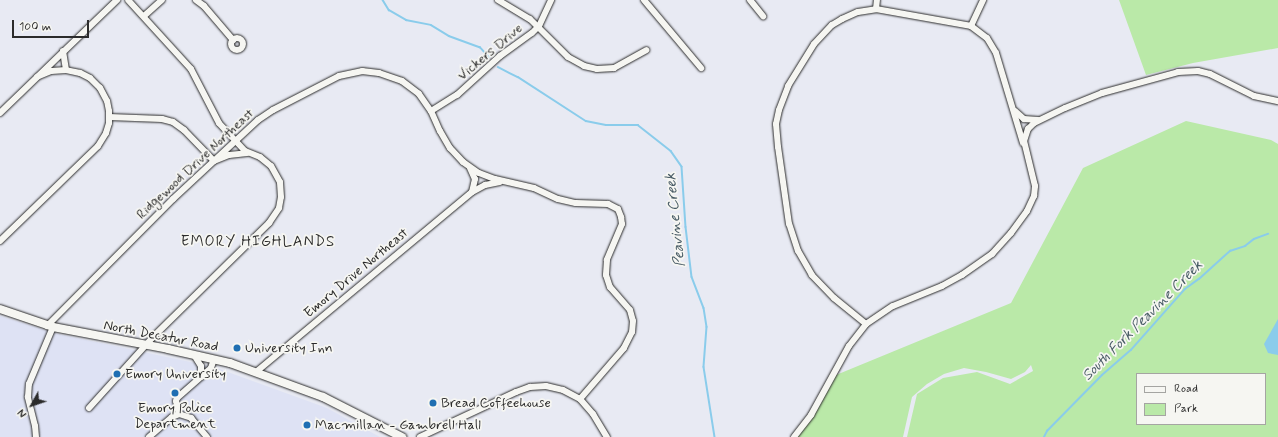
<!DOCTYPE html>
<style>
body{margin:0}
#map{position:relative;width:1278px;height:437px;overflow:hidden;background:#e8eaf3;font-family:Mynerve,sans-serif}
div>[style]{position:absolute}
.built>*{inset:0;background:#dee2f4}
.green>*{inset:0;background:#bae9a8}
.water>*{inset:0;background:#8acceb}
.stream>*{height:1.5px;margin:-0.75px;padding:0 0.75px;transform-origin:0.75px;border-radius:0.75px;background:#8acceb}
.roads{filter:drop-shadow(0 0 1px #2b2b2b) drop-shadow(0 0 1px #2b2b2b)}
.minor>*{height:6px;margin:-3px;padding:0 3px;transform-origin:3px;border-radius:3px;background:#f6f6f2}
.minor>.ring{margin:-3px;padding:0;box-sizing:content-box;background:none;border:6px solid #f6f6f2;border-radius:50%}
.major>*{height:8px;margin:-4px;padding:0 4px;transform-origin:4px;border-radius:4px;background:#f6f6f2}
.dots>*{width:11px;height:11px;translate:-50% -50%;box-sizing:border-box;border:2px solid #f6f6f2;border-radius:50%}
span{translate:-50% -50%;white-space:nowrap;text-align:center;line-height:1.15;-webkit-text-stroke:3.5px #f6f6f2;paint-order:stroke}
.street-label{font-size:14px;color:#2b2b2b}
.poi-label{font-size:14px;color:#2b2b2b}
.left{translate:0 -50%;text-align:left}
.water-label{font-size:15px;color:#485b65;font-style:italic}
.neighbourhood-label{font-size:15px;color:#2b2b2b;letter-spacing:1px}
.legend{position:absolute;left:1136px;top:373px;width:130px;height:52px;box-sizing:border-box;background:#f6f6f2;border:1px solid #a5a5a2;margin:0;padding:5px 7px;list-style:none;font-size:12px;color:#2b2b2b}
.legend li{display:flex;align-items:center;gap:8px;height:20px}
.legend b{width:20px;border:1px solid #a5a5a2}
.north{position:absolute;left:12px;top:385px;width:40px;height:40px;-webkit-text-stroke:3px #f6f6f2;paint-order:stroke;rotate:230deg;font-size:11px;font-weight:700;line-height:16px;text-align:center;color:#2b2b2b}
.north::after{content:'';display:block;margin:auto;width:14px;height:18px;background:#2b2b2b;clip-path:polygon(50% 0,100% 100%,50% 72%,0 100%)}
.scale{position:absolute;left:12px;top:20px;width:77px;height:18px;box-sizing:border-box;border:2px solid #2b2b2b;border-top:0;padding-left:5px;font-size:12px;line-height:14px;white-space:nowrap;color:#2b2b2b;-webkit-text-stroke:3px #f6f6f2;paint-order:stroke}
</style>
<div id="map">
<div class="built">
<div style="clip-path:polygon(0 316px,58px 334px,214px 367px,327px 408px,380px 437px,0 437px)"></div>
</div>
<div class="green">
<div style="clip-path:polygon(1119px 0,1278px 0,1278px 48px,1193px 63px,1146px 75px)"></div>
<div style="clip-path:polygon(evenodd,1186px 121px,1271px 140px,1278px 144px,1278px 437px,907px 437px,917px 394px,943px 378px,977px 372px,1010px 384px,1033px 371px,1031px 365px,1025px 372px,1011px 379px,986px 372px,964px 368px,944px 374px,927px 384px,912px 397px,903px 437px,793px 437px,836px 375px,1011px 303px,1083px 168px,1186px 121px,1137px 374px,1265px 374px,1265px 424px,1137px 424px,1137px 374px)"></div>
</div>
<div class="water">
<div style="clip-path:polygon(1278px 319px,1278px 355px,1268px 353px,1264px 344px)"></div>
</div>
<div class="stream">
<div style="left:383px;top:0;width:12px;rotate:59deg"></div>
<div style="left:389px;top:10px;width:20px;rotate:30deg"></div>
<div style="left:406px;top:20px;width:25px;rotate:11deg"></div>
<div style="left:431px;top:25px;width:21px;rotate:31deg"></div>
<div style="left:449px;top:36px;width:33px;rotate:20deg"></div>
<div style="left:480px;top:47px;width:13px;rotate:48deg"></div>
<div style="left:498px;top:67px;width:22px;rotate:27deg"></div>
<div style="left:518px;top:77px;width:81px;rotate:32.9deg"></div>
<div style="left:586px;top:121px;width:20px;rotate:11deg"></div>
<div style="left:606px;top:125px;width:32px"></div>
<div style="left:638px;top:125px;width:42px;rotate:38.2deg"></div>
<div style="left:671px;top:151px;width:19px;rotate:55deg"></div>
<div style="left:682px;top:167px;width:60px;rotate:86.2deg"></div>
<div style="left:686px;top:227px;width:50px;rotate:83.2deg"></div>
<div style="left:692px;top:277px;width:33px;rotate:69deg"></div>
<div style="left:704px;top:308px;width:19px;rotate:81deg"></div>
<div style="left:707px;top:327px;width:40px;rotate:94.3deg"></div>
<div style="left:704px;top:367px;width:71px;rotate:81.1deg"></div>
<div style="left:1044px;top:437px;width:7px;rotate:-63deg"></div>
<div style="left:1047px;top:431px;width:78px;rotate:-45.5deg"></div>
<div style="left:1102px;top:375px;width:38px;rotate:-41deg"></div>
<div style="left:1131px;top:350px;width:81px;rotate:-48.5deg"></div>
<div style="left:1185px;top:289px;width:17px;rotate:-36deg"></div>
<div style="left:1199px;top:279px;width:42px;rotate:-42.1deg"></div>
<div style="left:1230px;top:251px;width:16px;rotate:-18deg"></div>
<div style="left:1245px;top:246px;width:11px;rotate:-38deg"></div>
<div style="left:1254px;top:239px;width:15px;rotate:-20deg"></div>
</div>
<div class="roads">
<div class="minor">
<div style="left:196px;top:0;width:10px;rotate:37deg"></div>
<div style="left:204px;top:6px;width:45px;rotate:49.5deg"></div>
<div style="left:498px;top:0;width:37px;rotate:31deg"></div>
<div style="left:530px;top:19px;width:54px;rotate:45deg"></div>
<div style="left:568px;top:57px;width:18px;rotate:29deg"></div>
<div style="left:584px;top:66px;width:13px;rotate:13deg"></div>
<div style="left:597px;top:69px;width:17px;rotate:-3deg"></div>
<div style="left:614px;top:68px;width:37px;rotate:-29deg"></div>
<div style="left:644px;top:0;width:89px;rotate:50deg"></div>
<div style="left:750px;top:0;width:21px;rotate:51deg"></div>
<div style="left:876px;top:9px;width:9px;rotate:-84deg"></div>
<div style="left:144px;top:16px;width:24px;rotate:-42deg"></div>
<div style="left:971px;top:26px;width:29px;rotate:-65deg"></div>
<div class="ring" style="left:231px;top:38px;width:6px;height:6px"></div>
<div style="left:63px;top:51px;width:19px;rotate:81deg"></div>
<div style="left:431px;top:111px;width:31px;rotate:-32deg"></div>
<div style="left:457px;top:95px;width:58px;rotate:-42.2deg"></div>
<div style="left:500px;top:56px;width:39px;rotate:-36deg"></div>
<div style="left:532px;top:33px;width:10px;rotate:-45deg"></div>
<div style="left:539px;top:26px;width:29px;rotate:-65deg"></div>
<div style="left:1015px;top:111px;width:12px;rotate:42deg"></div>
<div style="left:1024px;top:119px;width:14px;rotate:4deg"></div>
<div style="left:0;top:113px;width:163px;rotate:-44deg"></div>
<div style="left:109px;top:117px;width:53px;rotate:2.2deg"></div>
<div style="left:162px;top:119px;width:11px;rotate:15deg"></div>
<div style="left:173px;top:122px;width:14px;rotate:36deg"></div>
<div style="left:184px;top:130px;width:43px;rotate:45.9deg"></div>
<div style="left:214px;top:161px;width:16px;rotate:-22deg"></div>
<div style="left:229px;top:155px;width:18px;rotate:-6deg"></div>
<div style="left:470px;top:168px;width:12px;rotate:66deg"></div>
<div style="left:475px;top:179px;width:13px;rotate:103deg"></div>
<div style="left:0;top:241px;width:136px;rotate:-44.1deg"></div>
<div style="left:98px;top:146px;width:15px;rotate:-58deg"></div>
<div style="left:106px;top:133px;width:10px;rotate:-73deg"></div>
<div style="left:109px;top:123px;width:12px;rotate:-90deg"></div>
<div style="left:109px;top:111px;width:10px;rotate:-101deg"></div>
<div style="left:107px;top:101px;width:15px;rotate:-118deg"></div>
<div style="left:100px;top:88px;width:14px;rotate:-135deg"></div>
<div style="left:90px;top:78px;width:11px;rotate:-153deg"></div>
<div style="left:80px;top:73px;width:14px;rotate:-168deg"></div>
<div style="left:66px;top:70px;width:15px;rotate:176deg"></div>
<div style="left:51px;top:71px;width:15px;rotate:157deg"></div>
<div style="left:866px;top:324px;width:41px;rotate:-140.9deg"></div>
<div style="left:834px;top:298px;width:32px;rotate:-134deg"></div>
<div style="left:812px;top:275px;width:28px;rotate:-120deg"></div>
<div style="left:798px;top:251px;width:28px;rotate:-108deg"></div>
<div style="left:789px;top:224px;width:78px;rotate:-98.1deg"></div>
<div style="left:778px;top:147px;width:23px;rotate:-95deg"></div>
<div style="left:776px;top:124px;width:14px;rotate:-78deg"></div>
<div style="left:779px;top:110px;width:26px;rotate:-69deg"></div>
<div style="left:788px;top:86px;width:49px;rotate:-58.2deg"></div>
<div style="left:814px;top:44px;width:26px;rotate:-47deg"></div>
<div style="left:832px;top:25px;width:12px;rotate:-31deg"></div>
<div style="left:842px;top:19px;width:17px;rotate:-24deg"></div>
<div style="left:858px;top:12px;width:18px;rotate:-9deg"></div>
<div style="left:876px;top:9px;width:97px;rotate:10.1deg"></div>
<div style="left:971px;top:26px;width:20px;rotate:37deg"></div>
<div style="left:987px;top:38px;width:17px;rotate:59deg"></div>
<div style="left:996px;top:53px;width:94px;rotate:73.3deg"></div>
<div style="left:47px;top:326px;width:179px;rotate:-45.2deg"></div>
<div style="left:173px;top:199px;width:116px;rotate:-42.9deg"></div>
<div style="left:258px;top:120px;width:18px;rotate:-34deg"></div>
<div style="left:273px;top:110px;width:74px;rotate:-27.3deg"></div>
<div style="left:339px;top:76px;width:24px;rotate:-12deg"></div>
<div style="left:362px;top:71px;width:17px;rotate:7deg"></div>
<div style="left:379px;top:73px;width:24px;rotate:19deg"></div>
<div style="left:402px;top:81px;width:21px;rotate:37deg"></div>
<div style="left:419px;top:94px;width:21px;rotate:55deg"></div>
<div style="left:431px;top:111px;width:22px;rotate:66deg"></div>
<div style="left:440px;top:131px;width:20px;rotate:60deg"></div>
<div style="left:450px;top:148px;width:19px;rotate:47deg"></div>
<div style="left:463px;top:162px;width:19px;rotate:35deg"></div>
<div style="left:479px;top:173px;width:17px;rotate:21deg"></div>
<div style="left:495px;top:179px;width:40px;rotate:13deg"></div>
<div style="left:534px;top:188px;width:26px;rotate:25deg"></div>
<div style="left:558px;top:199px;width:18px;rotate:13deg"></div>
<div style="left:576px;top:203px;width:32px;rotate:2deg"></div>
<div style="left:608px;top:204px;width:11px;rotate:27deg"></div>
<div style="left:618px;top:209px;width:9px;rotate:69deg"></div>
<div style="left:621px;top:217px;width:7px;rotate:82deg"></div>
<div style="left:622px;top:224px;width:39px;rotate:113deg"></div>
<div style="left:607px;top:260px;width:15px;rotate:94deg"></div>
<div style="left:606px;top:275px;width:13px;rotate:72deg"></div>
<div style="left:610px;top:287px;width:30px;rotate:49deg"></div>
<div style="left:630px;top:310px;width:11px;rotate:75deg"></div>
<div style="left:633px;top:321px;width:11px;rotate:95deg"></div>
<div style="left:632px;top:332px;width:18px;rotate:117deg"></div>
<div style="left:624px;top:348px;width:67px;rotate:130.8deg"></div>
<div style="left:194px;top:355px;width:13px;rotate:58deg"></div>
<div style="left:201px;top:366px;width:11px;rotate:90deg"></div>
<div style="left:256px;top:372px;width:281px;rotate:-39.8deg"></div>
<div style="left:472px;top:192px;width:15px;rotate:-28deg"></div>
<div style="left:485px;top:185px;width:15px;rotate:-11deg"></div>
<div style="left:89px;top:408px;width:96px;rotate:-48deg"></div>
<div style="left:153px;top:337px;width:163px;rotate:-44.5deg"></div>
<div style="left:269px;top:223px;width:18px;rotate:-56deg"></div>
<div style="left:279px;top:208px;width:11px;rotate:-80deg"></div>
<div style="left:281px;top:197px;width:15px;rotate:-94deg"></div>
<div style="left:280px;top:182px;width:18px;rotate:-119deg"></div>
<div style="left:271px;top:166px;width:14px;rotate:-141deg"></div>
<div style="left:260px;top:157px;width:16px;rotate:-158deg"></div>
<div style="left:245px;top:151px;width:38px;rotate:-133deg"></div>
<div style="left:219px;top:123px;width:61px;rotate:-117.4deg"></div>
<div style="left:191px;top:69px;width:93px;rotate:-132.4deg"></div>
<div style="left:179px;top:414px;width:13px;rotate:-103deg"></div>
<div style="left:176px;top:401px;width:3px;rotate:-72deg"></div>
<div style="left:177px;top:398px;width:45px;rotate:-41.4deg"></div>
<div style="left:211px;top:368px;width:9px;rotate:-72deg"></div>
<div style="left:36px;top:437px;width:11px;rotate:-95deg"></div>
<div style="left:35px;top:426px;width:30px;rotate:-104deg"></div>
<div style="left:28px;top:397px;width:13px;rotate:-86deg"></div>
<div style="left:29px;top:384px;width:62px;rotate:-67.2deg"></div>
<div style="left:149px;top:437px;width:30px;rotate:-41deg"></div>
<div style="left:172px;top:417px;width:8px;rotate:-23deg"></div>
<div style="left:179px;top:414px;width:13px;rotate:18deg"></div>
<div style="left:191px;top:418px;width:25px;rotate:50deg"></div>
<div style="left:420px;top:437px;width:106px;rotate:-25.1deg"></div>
<div style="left:516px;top:392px;width:15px;rotate:-20deg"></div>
<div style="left:530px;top:387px;width:16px;rotate:-4deg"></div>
<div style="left:546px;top:386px;width:17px;rotate:13deg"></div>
<div style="left:563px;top:390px;width:19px;rotate:28deg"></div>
<div style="left:580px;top:399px;width:20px;rotate:49deg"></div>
<div style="left:593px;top:414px;width:27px;rotate:59deg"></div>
<div style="left:794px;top:437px;width:28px;rotate:-52deg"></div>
<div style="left:811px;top:415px;width:79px;rotate:-61.2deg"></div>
<div style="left:849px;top:346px;width:28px;rotate:-52deg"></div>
<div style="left:866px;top:324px;width:32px;rotate:-34deg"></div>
<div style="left:893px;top:306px;width:53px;rotate:-22.2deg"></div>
<div style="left:942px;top:286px;width:23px;rotate:-29deg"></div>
<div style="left:962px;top:275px;width:37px;rotate:-35deg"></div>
<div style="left:992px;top:254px;width:28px;rotate:-48deg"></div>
<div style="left:1011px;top:233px;width:27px;rotate:-54deg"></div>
<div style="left:1027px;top:211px;width:17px;rotate:-65deg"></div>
<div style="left:1034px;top:196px;width:10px;rotate:-84deg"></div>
<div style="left:1035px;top:186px;width:46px;rotate:-103.7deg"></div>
<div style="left:1024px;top:141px;width:13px;rotate:-72deg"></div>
<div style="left:1028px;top:129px;width:8px;rotate:-45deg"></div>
<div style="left:1034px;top:123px;width:34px;rotate:-26deg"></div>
<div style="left:1065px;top:108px;width:40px;rotate:-22deg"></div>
<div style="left:1102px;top:93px;width:79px;rotate:-15.4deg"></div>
<div style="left:1178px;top:72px;width:20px;rotate:-3deg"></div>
<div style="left:1198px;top:71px;width:12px;rotate:14deg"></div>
<div style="left:1210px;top:74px;width:49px;rotate:26.6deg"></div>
<div style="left:1254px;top:96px;width:25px;rotate:12deg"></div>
</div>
<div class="major">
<div style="left:0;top:309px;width:56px;rotate:18.8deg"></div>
<div style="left:53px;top:327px;width:117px;rotate:10.8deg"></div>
<div style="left:168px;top:349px;width:64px;rotate:12.7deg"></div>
<div style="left:230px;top:363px;width:99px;rotate:20.1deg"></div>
<div style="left:323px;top:397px;width:89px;rotate:26.9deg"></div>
</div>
</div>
<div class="dots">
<div style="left:237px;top:348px;background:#1f6fb2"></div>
<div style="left:117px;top:374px;background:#1f6fb2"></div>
<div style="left:175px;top:393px;background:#1f6fb2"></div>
<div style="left:433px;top:403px;background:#1f6fb2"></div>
<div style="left:307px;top:425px;background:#1f6fb2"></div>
</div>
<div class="street-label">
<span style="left:490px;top:52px;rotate:-40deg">Vickers Drive</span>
<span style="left:195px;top:164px;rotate:-43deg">Ridgewood Drive Northeast</span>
<span style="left:356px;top:273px;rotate:-40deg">Emory Drive Northeast</span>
<span style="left:161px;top:336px;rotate:11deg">North Decatur Road</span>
</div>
<div class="poi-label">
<span class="left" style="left:245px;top:348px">University Inn</span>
<span class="left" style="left:125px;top:374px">Emory University</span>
<span class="left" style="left:441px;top:403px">Bread Coffeehouse</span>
<span style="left:175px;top:416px">Emory Police<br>Department</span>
<span class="left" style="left:315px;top:425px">Macmillan - Gambrell Hall</span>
</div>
<div class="water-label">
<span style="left:676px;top:220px;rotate:-96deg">Peavine Creek</span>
<span style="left:1143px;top:321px;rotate:-45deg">South Fork Peavine Creek</span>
</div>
<div class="neighbourhood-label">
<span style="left:258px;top:243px">EMORY HIGHLANDS</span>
</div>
<ul class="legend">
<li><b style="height:5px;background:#f6f6f2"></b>Road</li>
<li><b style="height:11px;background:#bae9a8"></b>Park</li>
</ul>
<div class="north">N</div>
<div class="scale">100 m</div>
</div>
